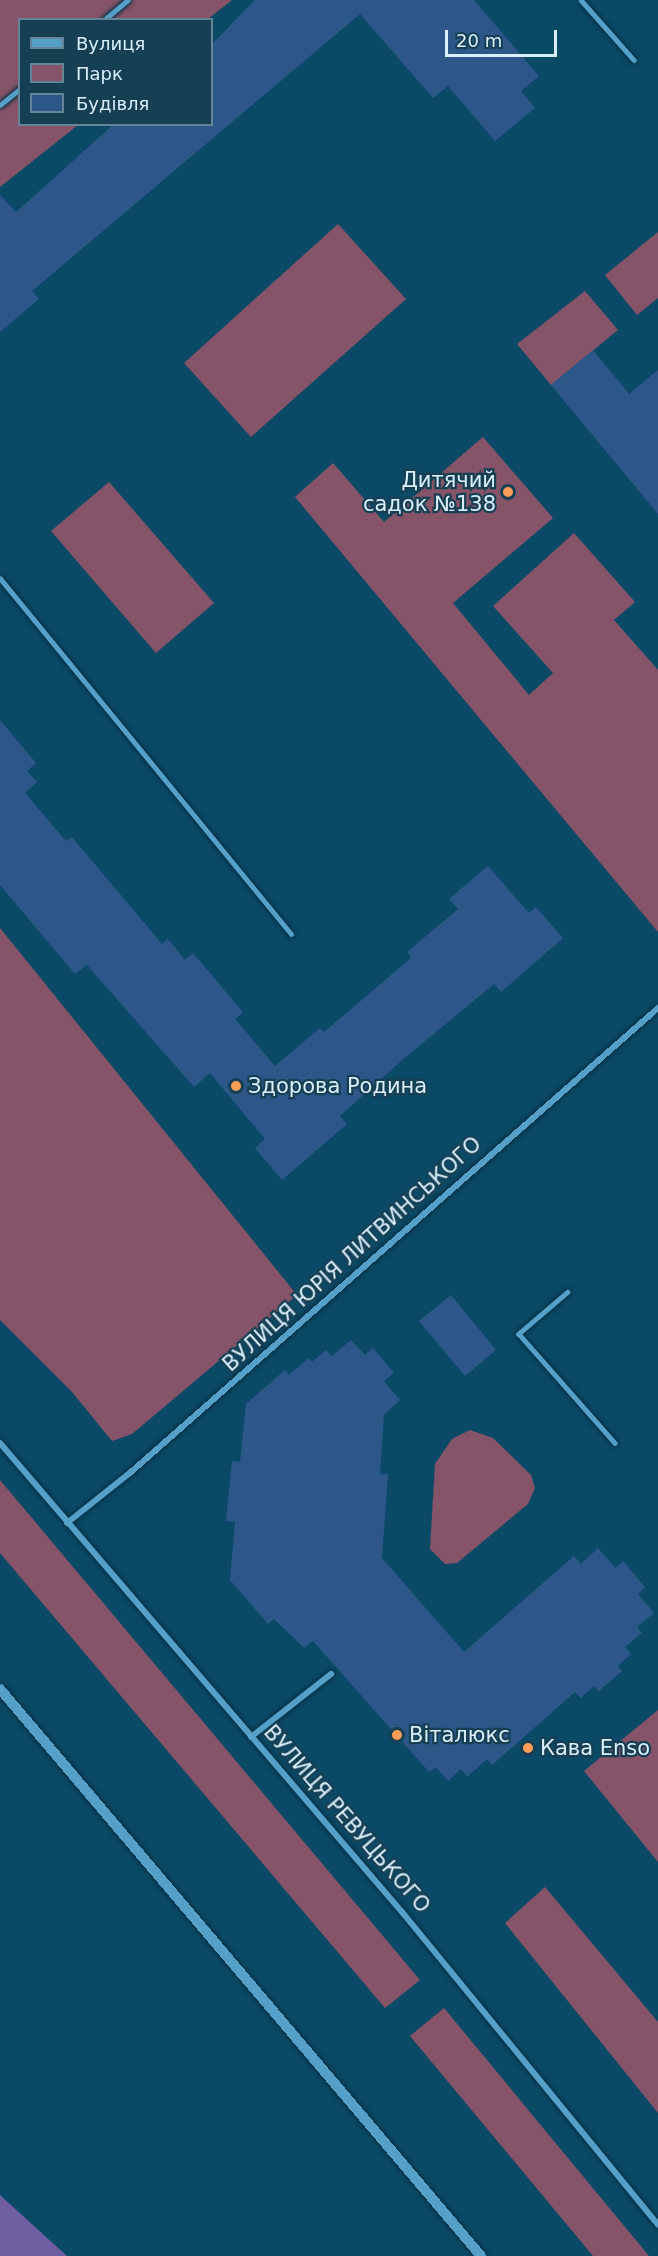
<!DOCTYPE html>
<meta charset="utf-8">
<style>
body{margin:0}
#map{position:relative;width:658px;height:2256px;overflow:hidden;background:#0b4a67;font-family:"DejaVu Sans",sans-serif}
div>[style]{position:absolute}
.green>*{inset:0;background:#865468}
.water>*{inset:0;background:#6f5ea0}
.building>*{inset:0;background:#2d5789}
.roads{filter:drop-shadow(0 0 2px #042f43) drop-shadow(0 0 2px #042f43)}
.service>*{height:4.5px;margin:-2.25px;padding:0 2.25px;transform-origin:2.25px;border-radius:2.25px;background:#55a0c8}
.minor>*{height:6px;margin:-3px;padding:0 3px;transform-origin:3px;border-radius:3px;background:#55a0c8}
.tertiary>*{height:10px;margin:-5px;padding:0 5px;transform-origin:5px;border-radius:5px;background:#55a0c8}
.dots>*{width:16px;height:16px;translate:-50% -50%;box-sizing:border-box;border:3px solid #173f53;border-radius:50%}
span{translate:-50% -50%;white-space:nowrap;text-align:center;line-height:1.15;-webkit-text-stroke:4.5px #173f53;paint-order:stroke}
.poi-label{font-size:21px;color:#d9effc}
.right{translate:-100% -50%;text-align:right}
.left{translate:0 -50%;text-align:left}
.street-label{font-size:21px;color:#d9effc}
.legend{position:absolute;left:18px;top:18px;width:195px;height:108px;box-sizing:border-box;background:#173f53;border:2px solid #658597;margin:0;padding:8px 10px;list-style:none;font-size:18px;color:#d9effc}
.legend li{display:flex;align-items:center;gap:12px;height:30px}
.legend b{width:30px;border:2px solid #658597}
.scale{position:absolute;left:445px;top:30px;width:112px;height:27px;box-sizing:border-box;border:3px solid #d9effc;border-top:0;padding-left:8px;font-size:18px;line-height:21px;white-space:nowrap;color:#d9effc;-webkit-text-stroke:4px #173f53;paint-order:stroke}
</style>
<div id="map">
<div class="green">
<div style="clip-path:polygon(0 0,232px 0,208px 19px,20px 20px,20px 124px,78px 125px,0 187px)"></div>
<div style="clip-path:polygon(338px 224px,406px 299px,251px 437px,184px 363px)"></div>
<div style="clip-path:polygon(658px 232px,658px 298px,637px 315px,605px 275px)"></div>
<div style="clip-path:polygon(585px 291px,618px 330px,551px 385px,517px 344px)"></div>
<div style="clip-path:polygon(483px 437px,553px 518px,453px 603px,529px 695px,553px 673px,493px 606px,574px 533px,635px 602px,614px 620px,658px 670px,658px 932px,295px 497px,333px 463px,384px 522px)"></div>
<div style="clip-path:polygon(109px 482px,214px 603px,156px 653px,51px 531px)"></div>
<div style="clip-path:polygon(0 928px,297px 1295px,132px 1434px,112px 1441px,72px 1392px,0 1320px)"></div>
<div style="clip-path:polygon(470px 1430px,493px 1438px,531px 1475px,535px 1488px,528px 1504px,457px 1563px,445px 1564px,430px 1549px,435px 1464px,452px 1439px)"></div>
<div style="clip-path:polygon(0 1480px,420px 1980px,385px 2008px,0 1553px)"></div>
<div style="clip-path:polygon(658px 1710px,658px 1862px,584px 1771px)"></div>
<div style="clip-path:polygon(545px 1887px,658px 2022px,658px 2113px,505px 1923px)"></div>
<div style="clip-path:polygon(444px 2008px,649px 2256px,593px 2256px,410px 2036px)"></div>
</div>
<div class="water">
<div style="clip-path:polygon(0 2195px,67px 2256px,0 2256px)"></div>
</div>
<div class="building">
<div style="clip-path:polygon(255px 0,474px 0,539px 76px,521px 91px,535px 108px,495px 141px,448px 86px,433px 98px,360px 14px,32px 291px,39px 299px,0 332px,0 195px,16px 212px,114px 124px,212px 124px,212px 44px)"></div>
<div style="clip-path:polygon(593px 350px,629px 394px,658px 370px,658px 514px,551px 385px)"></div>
<div style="clip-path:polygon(0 720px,36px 763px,27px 771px,37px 782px,25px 793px,66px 841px,72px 837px,162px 944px,168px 939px,185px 960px,193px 953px,243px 1012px,235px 1019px,275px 1066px,320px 1028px,324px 1032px,411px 958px,407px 952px,458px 909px,449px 899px,488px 866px,529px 913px,536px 907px,563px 938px,501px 992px,494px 984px,401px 1061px,340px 1116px,347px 1124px,282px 1180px,255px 1148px,265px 1139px,210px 1073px,194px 1087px,87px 965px,75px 974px,0 885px)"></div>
<div style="clip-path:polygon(451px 1295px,496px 1350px,465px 1376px,419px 1321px)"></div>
<div style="clip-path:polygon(351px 1340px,365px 1355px,373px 1348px,394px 1373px,384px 1381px,400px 1400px,384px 1415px,380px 1474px,388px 1474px,382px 1558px,464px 1652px,574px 1556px,581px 1564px,598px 1548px,615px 1568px,623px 1561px,645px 1587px,638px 1594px,654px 1613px,637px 1627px,642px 1633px,625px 1647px,631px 1654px,618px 1666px,622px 1671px,599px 1691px,594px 1686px,581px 1698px,575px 1692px,492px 1765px,487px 1759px,467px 1777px,461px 1769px,448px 1781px,436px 1767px,429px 1772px,313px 1641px,304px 1648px,274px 1619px,268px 1624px,230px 1580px,235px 1522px,226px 1521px,232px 1461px,240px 1462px,246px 1404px,285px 1370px,289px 1375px,309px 1358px,312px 1362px,326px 1350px,332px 1356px)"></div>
</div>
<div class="roads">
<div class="service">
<div style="left:581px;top:0;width:80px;rotate:48.5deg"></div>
<div style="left:104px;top:20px;width:31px;rotate:-40deg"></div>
<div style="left:0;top:105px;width:26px;rotate:-39deg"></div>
<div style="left:0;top:578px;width:460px;rotate:50.7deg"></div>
<div style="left:568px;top:1292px;width:65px;rotate:139.4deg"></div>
<div style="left:519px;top:1334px;width:145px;rotate:48.6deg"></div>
</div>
<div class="minor">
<div style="left:0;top:1443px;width:618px;rotate:49.4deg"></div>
<div style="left:402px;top:1912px;width:404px;rotate:50.7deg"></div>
<div style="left:67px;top:1523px;width:82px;rotate:-38.6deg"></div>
<div style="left:131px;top:1472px;width:702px;rotate:-41.36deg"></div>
<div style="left:251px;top:1737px;width:102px;rotate:-38.2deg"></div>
</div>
<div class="tertiary">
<div style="left:0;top:1689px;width:744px;rotate:49.69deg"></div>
</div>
</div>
<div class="dots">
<div style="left:508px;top:492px;background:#fd9c56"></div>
<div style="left:236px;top:1086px;background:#fd9c56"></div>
<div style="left:397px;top:1735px;background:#fd9c56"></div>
<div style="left:528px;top:1748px;background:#fd9c56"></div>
</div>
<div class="poi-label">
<span class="right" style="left:496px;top:492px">Дитячий<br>садок №138</span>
<span class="left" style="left:248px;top:1086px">Здорова Родина</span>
<span class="left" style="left:409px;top:1735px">Віталюкс</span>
<span class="left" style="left:540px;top:1748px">Кава Enso</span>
</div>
<div class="street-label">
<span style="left:352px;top:1254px;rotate:-42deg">ВУЛИЦЯ ЮРІЯ ЛИТВИНСЬКОГО</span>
<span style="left:347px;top:1819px;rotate:49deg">ВУЛИЦЯ РЕВУЦЬКОГО</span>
</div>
<ul class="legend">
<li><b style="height:8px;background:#55a0c8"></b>Вулиця</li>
<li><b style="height:16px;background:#865468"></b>Парк</li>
<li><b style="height:16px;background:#2d5789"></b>Будівля</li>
</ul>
<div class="scale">20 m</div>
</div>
